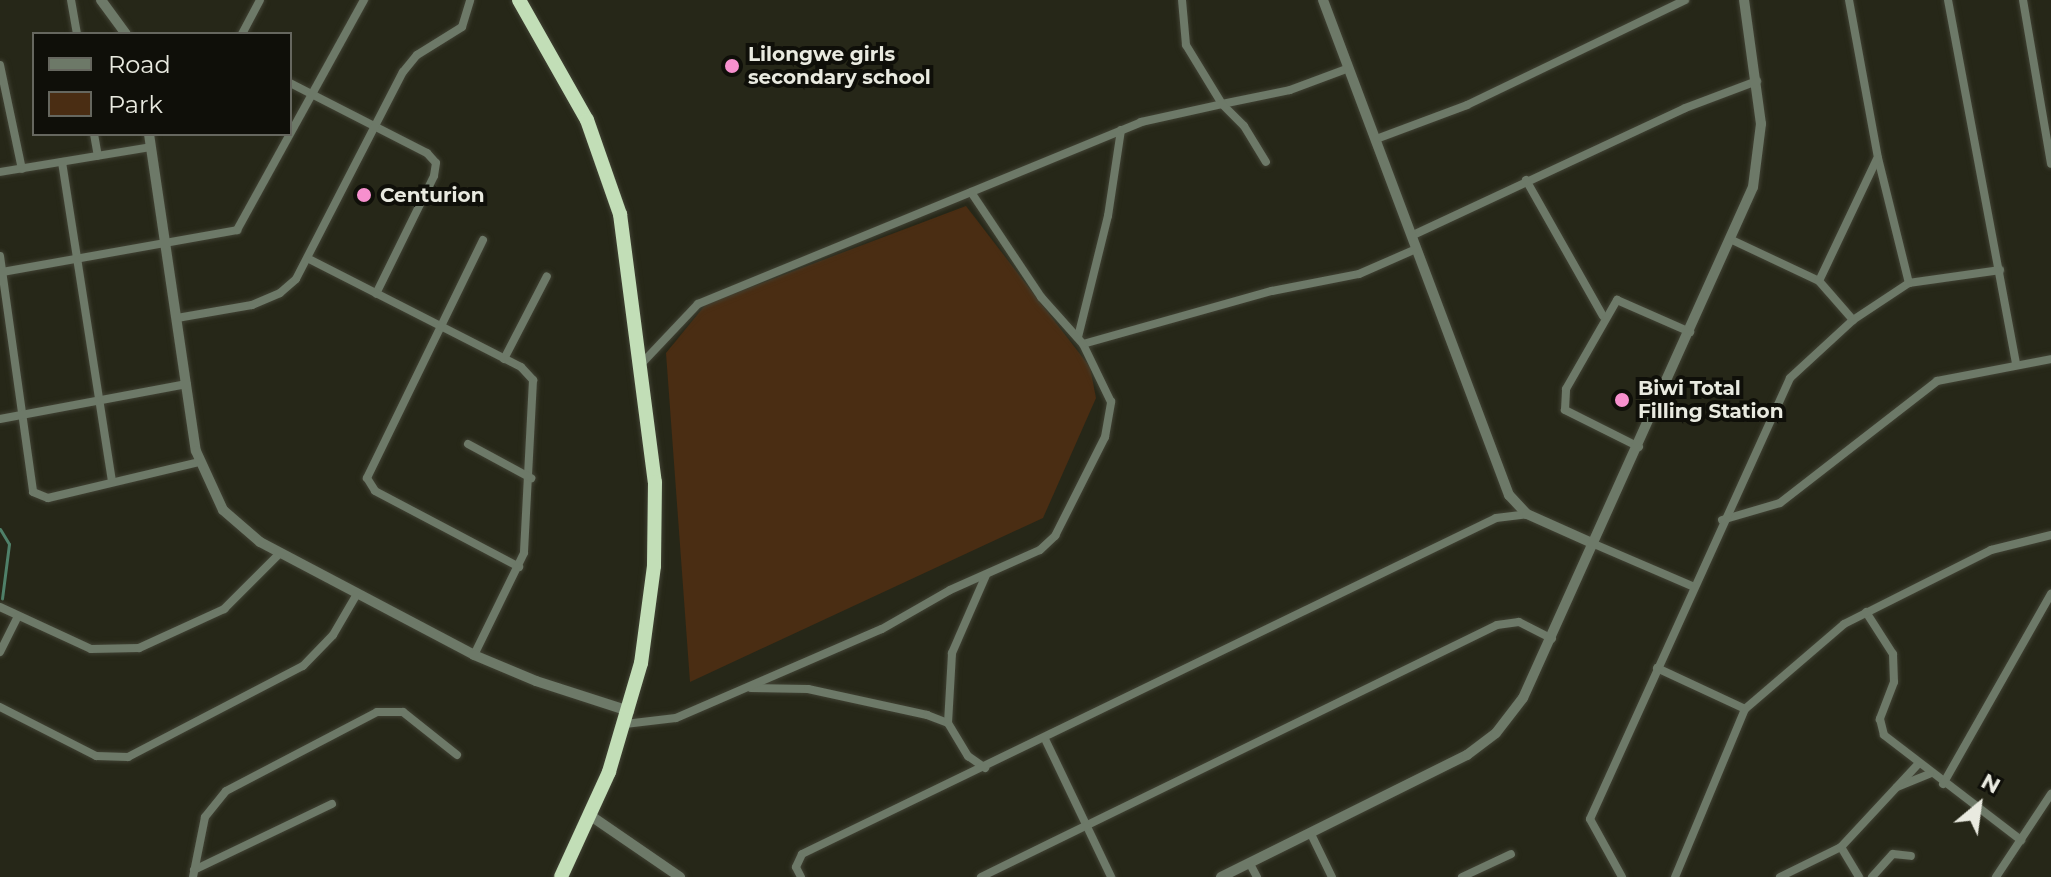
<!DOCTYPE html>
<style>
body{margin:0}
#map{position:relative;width:2051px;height:877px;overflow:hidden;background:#262718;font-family:Montserrat,sans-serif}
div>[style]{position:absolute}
.green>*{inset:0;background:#4a2d13}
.stream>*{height:3px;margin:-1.5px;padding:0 1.5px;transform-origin:1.5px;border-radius:1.5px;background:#4f8069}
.roads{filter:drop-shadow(0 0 2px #414234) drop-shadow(0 0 2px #414234)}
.minor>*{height:8px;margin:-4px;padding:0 4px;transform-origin:4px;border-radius:4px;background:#6d7968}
.tertiary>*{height:10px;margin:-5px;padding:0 5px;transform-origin:5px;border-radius:5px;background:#6d7968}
.trunk>*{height:14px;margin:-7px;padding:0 7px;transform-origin:7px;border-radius:7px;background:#c2deb7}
.dots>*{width:22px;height:22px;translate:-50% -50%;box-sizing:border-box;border:4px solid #0f0f09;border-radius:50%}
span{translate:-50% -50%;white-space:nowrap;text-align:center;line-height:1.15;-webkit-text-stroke:8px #0f0f09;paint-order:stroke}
.poi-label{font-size:20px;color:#e9eae0;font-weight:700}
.left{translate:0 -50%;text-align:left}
.legend{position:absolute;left:32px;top:32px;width:260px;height:104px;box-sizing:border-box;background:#0f0f09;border:2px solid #66675f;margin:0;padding:10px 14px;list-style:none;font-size:24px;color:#e9eae0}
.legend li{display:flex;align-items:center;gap:16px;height:40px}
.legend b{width:40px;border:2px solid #66675f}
.north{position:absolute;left:1939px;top:765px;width:80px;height:80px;-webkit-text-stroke:6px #0f0f09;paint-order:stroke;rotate:29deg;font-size:22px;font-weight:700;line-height:32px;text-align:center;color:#e9eae0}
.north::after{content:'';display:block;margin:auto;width:28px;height:36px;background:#e9eae0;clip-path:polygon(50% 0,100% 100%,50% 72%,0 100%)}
</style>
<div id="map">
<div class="green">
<div style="clip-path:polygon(966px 206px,1090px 367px,1096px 398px,1043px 518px,690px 682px,666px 353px,706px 304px)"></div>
</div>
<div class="stream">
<div style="left:0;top:529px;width:17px;rotate:59deg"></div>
<div style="left:9px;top:544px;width:55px;rotate:97.3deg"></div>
</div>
<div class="roads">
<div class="minor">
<div style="left:71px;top:0;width:35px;rotate:80deg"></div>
<div style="left:1182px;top:0;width:45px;rotate:84.9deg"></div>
<div style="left:1186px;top:45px;width:69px;rotate:58.6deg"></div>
<div style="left:1222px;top:104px;width:69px;rotate:-11.6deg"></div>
<div style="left:1290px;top:90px;width:63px;rotate:-20.4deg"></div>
<div style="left:1849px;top:0;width:161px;rotate:79.6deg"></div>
<div style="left:1878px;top:158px;width:129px;rotate:76.1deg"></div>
<div style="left:1948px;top:0;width:370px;rotate:79.4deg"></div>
<div style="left:2023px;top:0;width:166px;rotate:80.3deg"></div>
<div style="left:242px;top:34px;width:38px;rotate:-62deg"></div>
<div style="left:0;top:65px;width:106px;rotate:78.1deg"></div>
<div style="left:290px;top:83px;width:154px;rotate:27.1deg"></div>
<div style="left:427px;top:153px;width:13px;rotate:48deg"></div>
<div style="left:436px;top:163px;width:13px;rotate:99deg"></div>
<div style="left:434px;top:176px;width:131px;rotate:116.2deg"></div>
<div style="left:94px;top:134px;width:22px;rotate:80deg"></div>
<div style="left:1376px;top:139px;width:97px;rotate:-20.5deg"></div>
<div style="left:1467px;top:105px;width:242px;rotate:-25.7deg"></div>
<div style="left:62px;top:162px;width:323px;rotate:81.1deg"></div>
<div style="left:0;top:172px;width:153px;rotate:-9.4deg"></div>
<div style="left:1526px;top:180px;width:156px;rotate:60.5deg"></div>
<div style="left:1411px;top:236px;width:302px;rotate:-25deg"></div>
<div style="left:1685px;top:108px;width:77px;rotate:-20.6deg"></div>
<div style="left:483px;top:240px;width:265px;rotate:116deg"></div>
<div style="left:367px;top:478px;width:15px;rotate:58deg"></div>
<div style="left:375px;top:491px;width:163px;rotate:27.8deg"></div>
<div style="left:1732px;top:240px;width:96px;rotate:25.2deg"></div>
<div style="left:1819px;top:281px;width:52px;rotate:48.9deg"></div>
<div style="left:0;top:256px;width:238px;rotate:82deg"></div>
<div style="left:33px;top:492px;width:16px;rotate:22deg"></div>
<div style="left:48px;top:498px;width:155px;rotate:-13.4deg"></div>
<div style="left:309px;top:259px;width:238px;rotate:27deg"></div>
<div style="left:521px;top:367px;width:18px;rotate:47deg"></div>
<div style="left:533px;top:380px;width:173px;rotate:93deg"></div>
<div style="left:524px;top:553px;width:114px;rotate:116.1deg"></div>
<div style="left:2px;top:272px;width:239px;rotate:-10.1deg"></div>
<div style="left:237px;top:230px;width:263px;rotate:-61.1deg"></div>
<div style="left:1819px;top:281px;width:135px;rotate:-64.6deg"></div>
<div style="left:177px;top:318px;width:76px;rotate:-9.8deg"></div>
<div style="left:252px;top:305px;width:30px;rotate:-23deg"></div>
<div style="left:280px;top:293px;width:21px;rotate:-41deg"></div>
<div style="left:296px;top:279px;width:233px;rotate:-62.7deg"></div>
<div style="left:403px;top:72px;width:22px;rotate:-51deg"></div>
<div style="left:417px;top:55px;width:53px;rotate:-31.9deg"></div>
<div style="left:462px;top:27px;width:28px;rotate:-73deg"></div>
<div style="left:1078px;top:337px;width:125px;rotate:-76.1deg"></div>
<div style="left:1108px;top:216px;width:87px;rotate:-81.4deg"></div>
<div style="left:1083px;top:344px;width:196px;rotate:-15.7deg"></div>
<div style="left:1272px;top:291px;width:89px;rotate:-11.1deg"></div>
<div style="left:1359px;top:274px;width:62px;rotate:-23.7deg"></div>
<div style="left:504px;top:359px;width:93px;rotate:-62.6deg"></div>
<div style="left:643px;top:362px;width:80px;rotate:-46.5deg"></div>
<div style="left:698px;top:304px;width:479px;rotate:-22.3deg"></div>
<div style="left:1141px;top:122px;width:83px;rotate:-12.5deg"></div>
<div style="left:1222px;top:104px;width:31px;rotate:45deg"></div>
<div style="left:1244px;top:126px;width:42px;rotate:58.6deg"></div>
<div style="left:0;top:419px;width:190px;rotate:-10.6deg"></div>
<div style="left:468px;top:444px;width:72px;rotate:28.4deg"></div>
<div style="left:1639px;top:447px;width:83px;rotate:-153.4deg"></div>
<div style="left:1565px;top:410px;width:21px;rotate:-87deg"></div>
<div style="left:1566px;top:389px;width:103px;rotate:-60.2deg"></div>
<div style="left:1617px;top:300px;width:80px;rotate:23.7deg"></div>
<div style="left:1722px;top:520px;width:60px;rotate:-16.3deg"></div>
<div style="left:1780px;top:503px;width:199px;rotate:-37.8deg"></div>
<div style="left:1937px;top:381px;width:116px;rotate:-10.9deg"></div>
<div style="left:1594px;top:544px;width:107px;rotate:23.2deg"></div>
<div style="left:0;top:607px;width:100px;rotate:24.8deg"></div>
<div style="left:91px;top:649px;width:48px;rotate:-1.2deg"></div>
<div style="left:139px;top:648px;width:94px;rotate:-24.6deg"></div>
<div style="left:224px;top:609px;width:79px;rotate:-45deg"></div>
<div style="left:1866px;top:612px;width:50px;rotate:57.3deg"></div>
<div style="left:1893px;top:654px;width:28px;rotate:88deg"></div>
<div style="left:1894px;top:682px;width:40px;rotate:111deg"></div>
<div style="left:1880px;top:719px;width:16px;rotate:76deg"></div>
<div style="left:1884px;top:735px;width:173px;rotate:37.5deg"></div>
<div style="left:0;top:652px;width:40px;rotate:-63.4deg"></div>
<div style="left:1657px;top:668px;width:97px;rotate:25deg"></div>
<div style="left:1745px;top:709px;width:182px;rotate:112.6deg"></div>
<div style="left:751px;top:688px;width:57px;rotate:1deg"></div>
<div style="left:808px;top:689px;width:122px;rotate:12.3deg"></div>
<div style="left:927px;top:715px;width:22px;rotate:21deg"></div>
<div style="left:948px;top:723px;width:39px;rotate:59deg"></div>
<div style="left:968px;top:756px;width:21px;rotate:35deg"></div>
<div style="left:0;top:707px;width:108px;rotate:27deg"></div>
<div style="left:96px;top:756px;width:32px;rotate:2deg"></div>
<div style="left:128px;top:757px;width:197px;rotate:-27.5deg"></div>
<div style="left:303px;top:666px;width:43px;rotate:-45.9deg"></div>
<div style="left:333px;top:635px;width:48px;rotate:-59.7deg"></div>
<div style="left:1745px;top:709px;width:130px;rotate:-40.6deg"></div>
<div style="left:1844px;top:624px;width:165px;rotate:-26.7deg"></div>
<div style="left:1991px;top:550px;width:62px;rotate:-14deg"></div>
<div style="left:948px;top:723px;width:70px;rotate:-86.7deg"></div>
<div style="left:952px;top:653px;width:85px;rotate:-66.4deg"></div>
<div style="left:625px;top:724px;width:51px;rotate:-6.7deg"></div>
<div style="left:676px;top:718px;width:224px;rotate:-23.4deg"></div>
<div style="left:882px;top:629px;width:78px;rotate:-29.8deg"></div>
<div style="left:950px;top:590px;width:98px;rotate:-24deg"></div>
<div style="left:1040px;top:550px;width:21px;rotate:-43deg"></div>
<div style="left:1055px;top:536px;width:111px;rotate:-63.2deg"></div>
<div style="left:1105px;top:437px;width:36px;rotate:-80deg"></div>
<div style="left:1111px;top:402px;width:64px;rotate:-115.8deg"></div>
<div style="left:1083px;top:344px;width:63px;rotate:-131.8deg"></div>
<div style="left:1041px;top:297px;width:126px;rotate:-123.7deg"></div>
<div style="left:1045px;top:739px;width:153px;rotate:64.4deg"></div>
<div style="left:1943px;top:784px;width:219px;rotate:-60.4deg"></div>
<div style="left:1897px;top:787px;width:35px;rotate:-22deg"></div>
<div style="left:1311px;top:834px;width:48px;rotate:64deg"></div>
<div style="left:1841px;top:847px;width:35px;rotate:59deg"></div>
<div style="left:1250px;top:864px;width:15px;rotate:62deg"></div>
<div style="left:194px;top:870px;width:153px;rotate:-25.6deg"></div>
<div style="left:193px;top:877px;width:61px;rotate:-78.7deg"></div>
<div style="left:205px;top:817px;width:33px;rotate:-51deg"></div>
<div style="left:226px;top:791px;width:170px;rotate:-27.6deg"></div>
<div style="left:377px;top:712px;width:26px"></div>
<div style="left:403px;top:712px;width:69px;rotate:38.5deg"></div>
<div style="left:801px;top:877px;width:11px;rotate:-117deg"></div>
<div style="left:796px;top:867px;width:14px;rotate:-65deg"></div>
<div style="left:802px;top:854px;width:771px;rotate:-25.83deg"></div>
<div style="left:1496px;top:518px;width:31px;rotate:-7deg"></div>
<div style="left:981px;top:877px;width:574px;rotate:-26.03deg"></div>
<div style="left:1497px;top:625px;width:22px;rotate:-8deg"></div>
<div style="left:1519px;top:622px;width:37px;rotate:27deg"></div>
<div style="left:1462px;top:877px;width:54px;rotate:-25.1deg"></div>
<div style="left:1622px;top:877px;width:66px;rotate:-118.9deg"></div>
<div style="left:1590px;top:819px;width:484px;rotate:-65.6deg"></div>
<div style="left:1790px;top:378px;width:86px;rotate:-42.6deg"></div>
<div style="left:1853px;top:320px;width:67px;rotate:-33.5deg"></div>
<div style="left:1909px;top:283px;width:92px;rotate:-8.1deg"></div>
<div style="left:1780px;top:877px;width:68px;rotate:-26.2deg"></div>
<div style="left:1841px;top:847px;width:113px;rotate:-47.1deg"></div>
<div style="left:1872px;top:877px;width:31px;rotate:-48deg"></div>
<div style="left:1893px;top:854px;width:18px;rotate:6deg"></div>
<div style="left:1996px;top:877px;width:100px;rotate:-56.5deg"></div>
</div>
<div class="tertiary">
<div style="left:101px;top:0;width:42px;rotate:53.7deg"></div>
<div style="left:1323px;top:0;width:529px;rotate:69.41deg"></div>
<div style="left:1509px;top:495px;width:26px;rotate:47deg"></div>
<div style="left:1527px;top:514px;width:73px;rotate:24.1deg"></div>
<div style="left:149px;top:134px;width:320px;rotate:81.6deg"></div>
<div style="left:196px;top:451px;width:65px;rotate:65.4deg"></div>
<div style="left:223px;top:510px;width:49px;rotate:40.9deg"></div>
<div style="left:260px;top:542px;width:242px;rotate:27.8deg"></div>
<div style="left:474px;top:655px;width:67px;rotate:22.8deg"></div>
<div style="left:536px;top:681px;width:98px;rotate:17.9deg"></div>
<div style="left:591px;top:816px;width:108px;rotate:34.4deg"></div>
<div style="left:1221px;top:877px;width:275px;rotate:-26.4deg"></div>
<div style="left:1467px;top:755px;width:36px;rotate:-37deg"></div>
<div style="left:1496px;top:733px;width:44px;rotate:-52.4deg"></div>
<div style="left:1523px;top:698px;width:560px;rotate:-65.77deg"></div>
<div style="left:1753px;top:187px;width:64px;rotate:-82.8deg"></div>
<div style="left:1761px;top:124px;width:125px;rotate:-97.8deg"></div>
</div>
<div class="trunk">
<div style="left:519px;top:0;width:138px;rotate:60.5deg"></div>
<div style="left:587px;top:120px;width:100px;rotate:70.7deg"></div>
<div style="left:620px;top:214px;width:270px;rotate:82.6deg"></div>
<div style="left:655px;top:482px;width:84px;rotate:90.7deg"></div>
<div style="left:654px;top:566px;width:98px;rotate:97.6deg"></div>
<div style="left:641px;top:663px;width:114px;rotate:106.4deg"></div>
<div style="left:609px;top:772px;width:115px;rotate:114.6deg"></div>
</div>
</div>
<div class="dots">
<div style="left:732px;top:66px;background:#f790ce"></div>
<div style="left:364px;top:195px;background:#f790ce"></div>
<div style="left:1622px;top:400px;background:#f790ce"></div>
</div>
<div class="poi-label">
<span class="left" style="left:748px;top:66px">Lilongwe girls<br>secondary school</span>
<span class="left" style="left:380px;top:195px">Centurion</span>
<span class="left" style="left:1638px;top:400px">Biwi Total<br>Filling Station</span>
</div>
<ul class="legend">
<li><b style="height:10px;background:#6d7968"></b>Road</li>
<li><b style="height:22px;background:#4a2d13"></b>Park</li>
</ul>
<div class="north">N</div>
</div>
